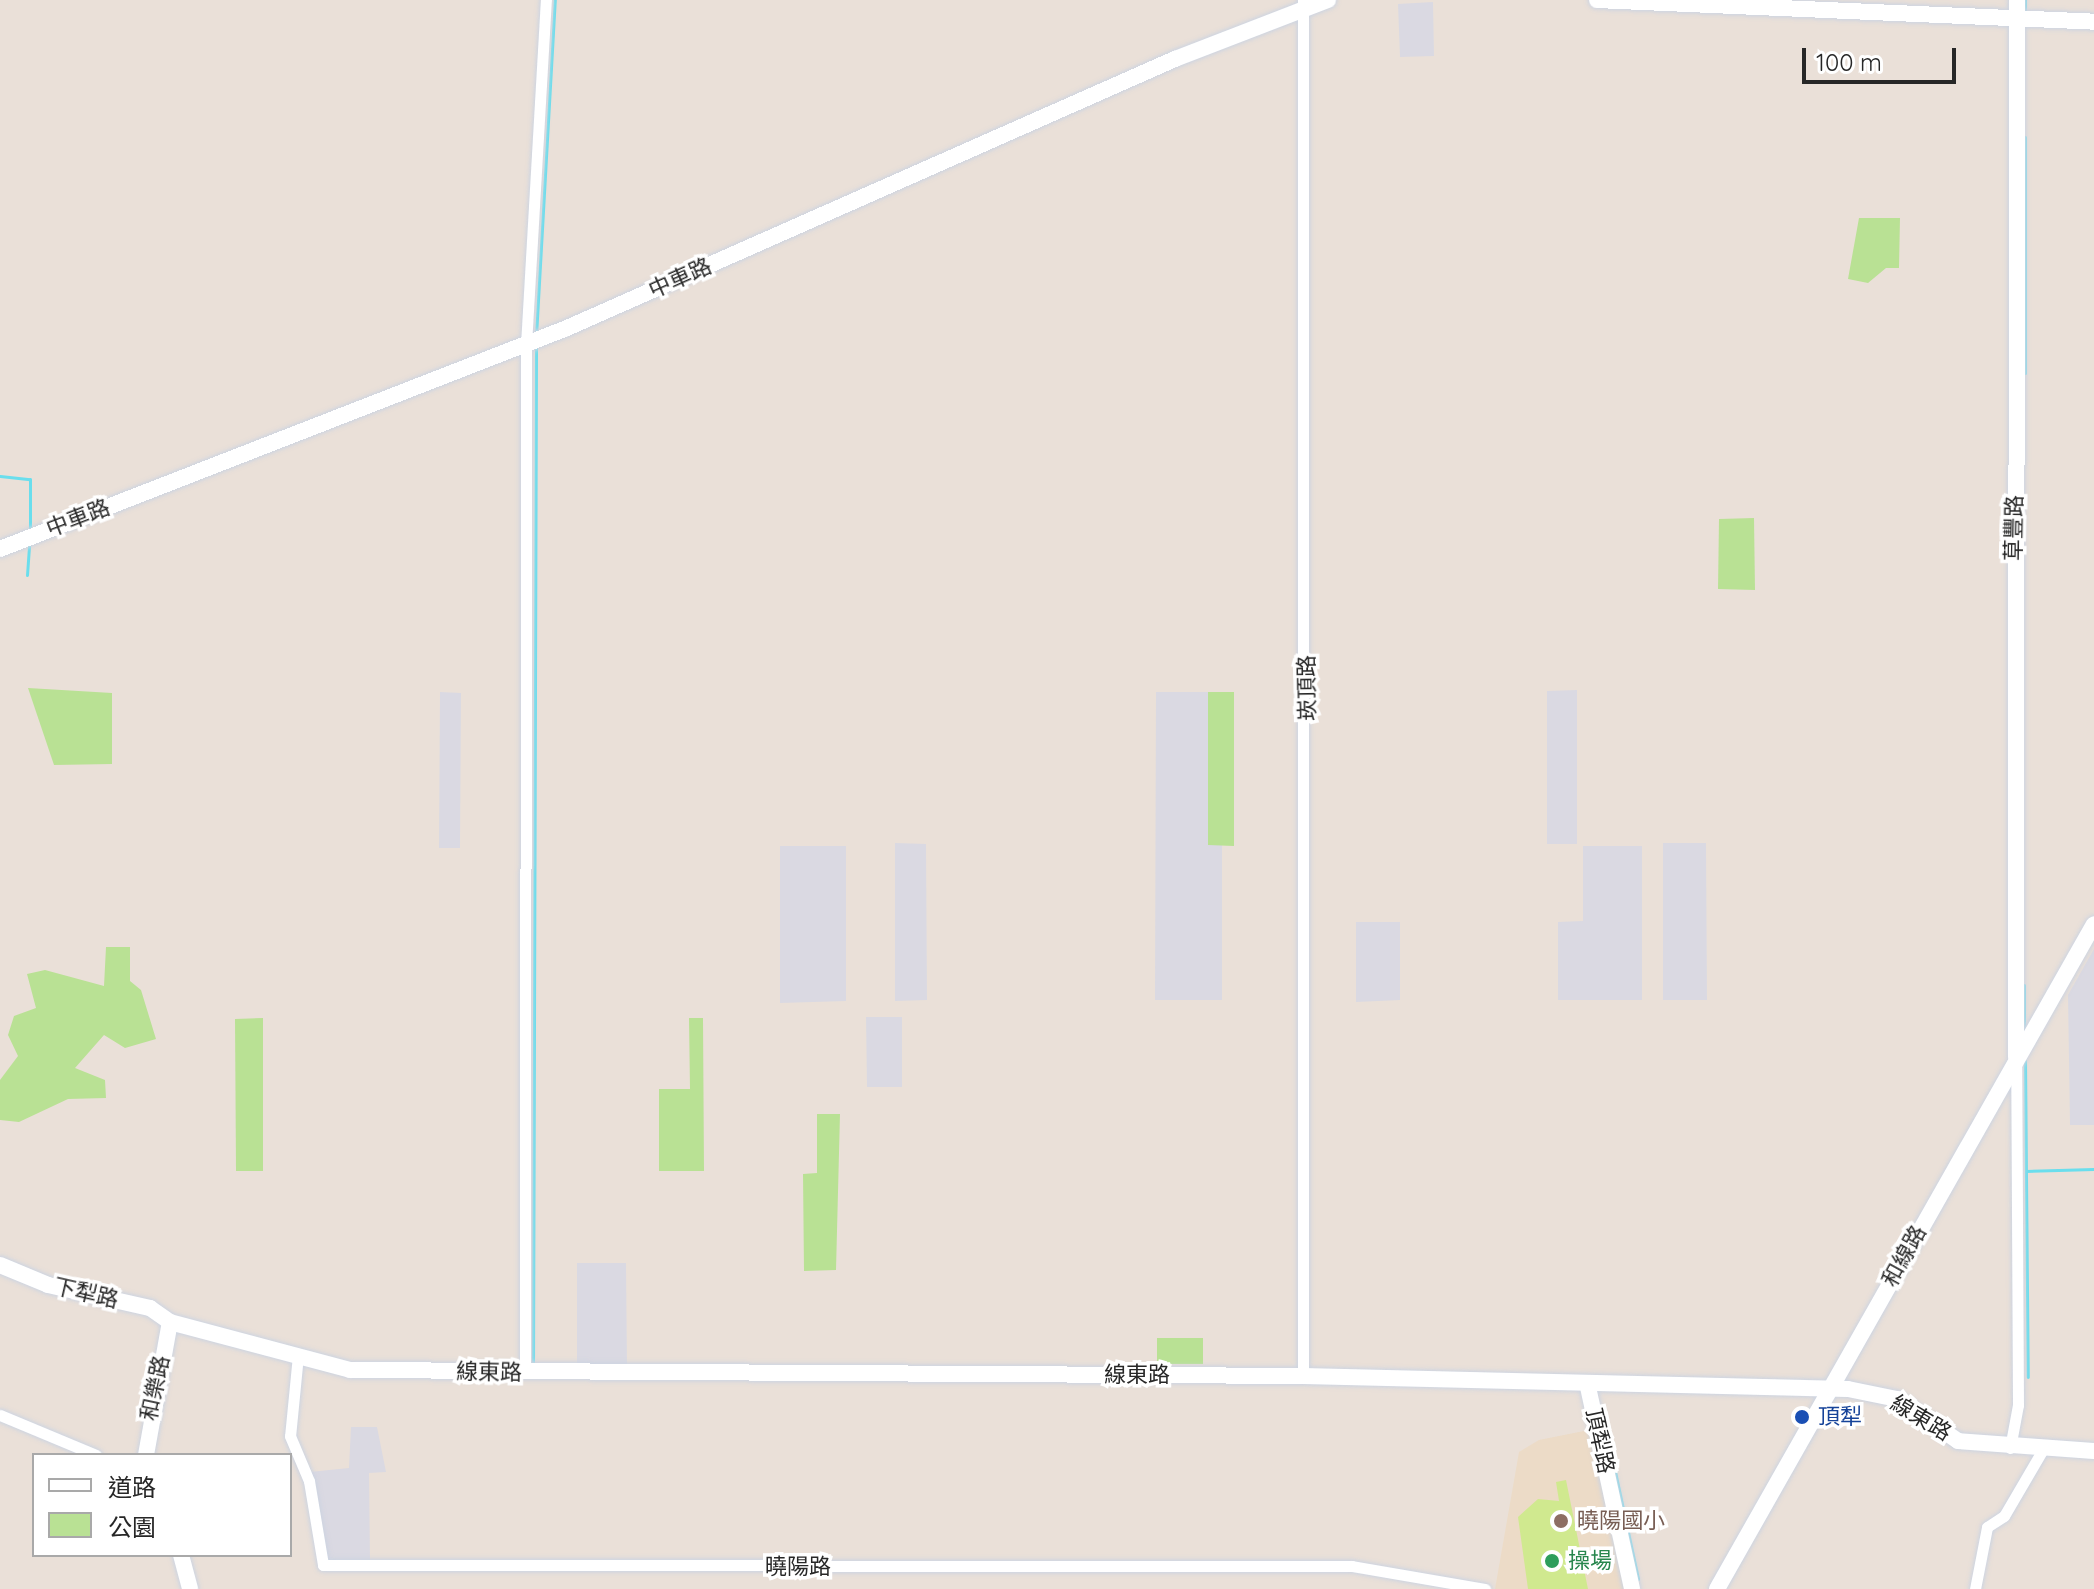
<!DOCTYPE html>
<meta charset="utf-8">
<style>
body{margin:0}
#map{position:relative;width:2094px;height:1589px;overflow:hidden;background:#eae0d8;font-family:Quicksand,"Noto Sans TC",sans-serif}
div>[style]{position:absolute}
.industrial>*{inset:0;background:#dad9e2}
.education>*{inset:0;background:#ecdbc7}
.green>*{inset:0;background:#b9e194}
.pitch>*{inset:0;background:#d0e98f}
.stream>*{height:3px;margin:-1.5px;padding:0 1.5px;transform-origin:1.5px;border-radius:1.5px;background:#6adeed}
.roads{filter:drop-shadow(0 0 2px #cdd4e1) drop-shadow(0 0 2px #cdd4e1)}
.street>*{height:11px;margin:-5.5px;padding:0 5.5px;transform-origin:5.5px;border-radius:5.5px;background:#fff}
.secondary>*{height:16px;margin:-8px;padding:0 8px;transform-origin:8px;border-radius:8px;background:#fff}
.dots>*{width:22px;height:22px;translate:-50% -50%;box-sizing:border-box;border:4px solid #fff;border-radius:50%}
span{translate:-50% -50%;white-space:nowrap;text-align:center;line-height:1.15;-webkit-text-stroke:7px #fff;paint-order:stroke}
.street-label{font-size:22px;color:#272727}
.transit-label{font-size:22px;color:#164399}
.left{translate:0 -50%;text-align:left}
.education-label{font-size:22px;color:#785e54}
.leisure-label{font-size:22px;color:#27864d}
.legend{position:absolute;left:32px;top:1453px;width:260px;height:104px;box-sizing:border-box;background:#fff;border:2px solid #a9a9a9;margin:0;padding:10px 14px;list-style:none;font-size:24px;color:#272727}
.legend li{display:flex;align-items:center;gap:16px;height:40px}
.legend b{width:40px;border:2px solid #a9a9a9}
.scale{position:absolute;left:1802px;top:48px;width:154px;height:36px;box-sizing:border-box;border:4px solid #272727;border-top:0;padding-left:10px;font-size:24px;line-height:28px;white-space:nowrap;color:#272727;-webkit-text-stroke:6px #fff;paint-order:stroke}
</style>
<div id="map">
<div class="industrial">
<div style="clip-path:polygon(1433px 2px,1434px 56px,1400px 57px,1398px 4px)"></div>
<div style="clip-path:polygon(1577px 690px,1577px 844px,1547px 844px,1547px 691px)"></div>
<div style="clip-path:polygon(440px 692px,461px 693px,460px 848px,439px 848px)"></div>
<div style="clip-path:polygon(1156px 692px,1208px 692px,1208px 845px,1222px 845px,1222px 1000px,1155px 1000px)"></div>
<div style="clip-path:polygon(895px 843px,926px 844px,927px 1000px,895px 1001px)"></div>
<div style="clip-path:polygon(1663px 843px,1706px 843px,1707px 1000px,1663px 1000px)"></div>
<div style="clip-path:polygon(780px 846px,846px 846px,846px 1001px,780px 1003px)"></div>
<div style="clip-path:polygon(1583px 846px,1642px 846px,1642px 1000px,1558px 1000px,1558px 922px,1583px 921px)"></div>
<div style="clip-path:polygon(1356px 922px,1400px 922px,1400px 1000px,1356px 1002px)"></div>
<div style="clip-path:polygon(2094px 949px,2094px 1125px,2070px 1125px,2068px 995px)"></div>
<div style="clip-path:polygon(866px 1017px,902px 1017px,902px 1087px,867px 1087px)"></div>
<div style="clip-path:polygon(577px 1263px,626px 1263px,627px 1366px,577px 1366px)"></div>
<div style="clip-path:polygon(351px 1427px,377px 1427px,386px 1472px,369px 1473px,370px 1560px,319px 1560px,310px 1472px,349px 1468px)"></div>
</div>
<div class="education">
<div style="clip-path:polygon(1594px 1429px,1630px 1589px,1495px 1589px,1519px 1452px,1539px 1440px)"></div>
</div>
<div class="green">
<div style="clip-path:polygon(1859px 218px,1900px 218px,1899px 268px,1886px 268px,1868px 283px,1848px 279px)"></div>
<div style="clip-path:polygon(1754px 518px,1755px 590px,1718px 589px,1719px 519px)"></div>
<div style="clip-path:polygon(28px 688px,112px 693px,112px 764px,54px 765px)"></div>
<div style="clip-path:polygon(1208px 692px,1234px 692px,1234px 846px,1208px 845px)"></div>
<div style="clip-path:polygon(106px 947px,130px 947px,130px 981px,141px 990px,156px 1039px,125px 1048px,104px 1035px,75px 1068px,105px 1080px,106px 1098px,68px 1099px,19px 1122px,0 1120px,0 1080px,18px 1056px,8px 1035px,14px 1016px,36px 1008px,27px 974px,45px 970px,104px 986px)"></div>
<div style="clip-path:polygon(263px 1018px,263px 1171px,236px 1171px,235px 1019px)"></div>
<div style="clip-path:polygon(689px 1018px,703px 1018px,704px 1171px,659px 1171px,659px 1089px,690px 1089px)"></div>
<div style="clip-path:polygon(817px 1114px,840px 1114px,836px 1270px,804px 1271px,803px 1174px,817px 1173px)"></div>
<div style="clip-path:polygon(1157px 1338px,1203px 1338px,1203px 1364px,1157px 1364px)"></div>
</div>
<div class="pitch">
<div style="clip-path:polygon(1566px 1480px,1588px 1589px,1528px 1589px,1518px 1517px,1538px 1499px,1559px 1501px,1556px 1482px)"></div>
</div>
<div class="stream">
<div style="left:2025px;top:10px;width:10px;rotate:-90deg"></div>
<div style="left:536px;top:336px;width:337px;rotate:-86.8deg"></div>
<div style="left:2025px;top:373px;width:236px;rotate:-90deg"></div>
<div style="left:0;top:476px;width:30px;rotate:6deg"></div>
<div style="left:30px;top:479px;width:53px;rotate:90deg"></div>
<div style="left:27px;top:575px;width:32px;rotate:-86deg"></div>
<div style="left:2024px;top:985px;width:48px;rotate:90deg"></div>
<div style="left:2025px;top:1061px;width:316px;rotate:89.5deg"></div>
<div style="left:2026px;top:1171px;width:68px;rotate:-1.7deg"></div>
<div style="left:533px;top:1363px;width:1016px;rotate:-89.83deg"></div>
<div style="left:1611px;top:1453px;width:129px;rotate:77.9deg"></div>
</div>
<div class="roads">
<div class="street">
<div style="left:298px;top:1355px;width:81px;rotate:95.6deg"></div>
<div style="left:290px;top:1436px;width:49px;rotate:67.1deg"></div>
<div style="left:309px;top:1481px;width:85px;rotate:80.5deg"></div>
<div style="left:323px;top:1565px;width:1029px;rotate:0.06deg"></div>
<div style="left:1352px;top:1566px;width:135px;rotate:9.8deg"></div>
<div style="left:525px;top:1373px;width:1028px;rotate:-89.94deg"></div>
<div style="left:526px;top:345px;width:346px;rotate:-86.7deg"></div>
<div style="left:1303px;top:1376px;width:1376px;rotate:-90deg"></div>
<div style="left:0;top:1415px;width:104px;rotate:22.6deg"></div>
<div style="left:2010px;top:1448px;width:44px;rotate:-79.5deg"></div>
<div style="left:2018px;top:1405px;width:340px;rotate:-90.3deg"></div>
<div style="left:1975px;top:1589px;width:63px;rotate:-79deg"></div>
<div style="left:1987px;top:1527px;width:20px;rotate:-33deg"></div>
<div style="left:2004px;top:1516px;width:75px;rotate:-59.7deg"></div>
</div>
<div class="secondary">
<div style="left:1597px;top:0;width:497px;rotate:2.5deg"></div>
<div style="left:0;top:549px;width:609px;rotate:-21.29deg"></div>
<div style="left:567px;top:328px;width:665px;rotate:-23.87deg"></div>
<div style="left:1175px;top:59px;width:164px;rotate:-21.1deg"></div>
<div style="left:2016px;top:1057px;width:1057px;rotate:-89.95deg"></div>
<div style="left:0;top:1265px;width:52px;rotate:22.6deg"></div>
<div style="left:48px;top:1285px;width:105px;rotate:12.7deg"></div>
<div style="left:150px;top:1308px;width:24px;rotate:35deg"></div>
<div style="left:170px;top:1322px;width:186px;rotate:14.9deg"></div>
<div style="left:350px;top:1370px;width:953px;rotate:0.36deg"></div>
<div style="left:1303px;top:1376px;width:545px;rotate:1.37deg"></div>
<div style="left:1848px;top:1389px;width:50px;rotate:11.5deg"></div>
<div style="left:1897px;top:1399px;width:74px;rotate:34.5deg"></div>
<div style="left:1958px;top:1441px;width:136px;rotate:4.2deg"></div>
<div style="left:1588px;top:1387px;width:207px;rotate:77.7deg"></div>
<div style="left:146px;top:1455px;width:135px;rotate:-79.8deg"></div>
<div style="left:181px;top:1555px;width:35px;rotate:75deg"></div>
<div style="left:1717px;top:1589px;width:764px;rotate:-60.45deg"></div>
</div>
</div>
<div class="dots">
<div style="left:1802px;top:1417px;background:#1a4fb4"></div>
<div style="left:1561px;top:1521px;background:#8d6e63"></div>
<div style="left:1552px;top:1561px;background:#2e9e5b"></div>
</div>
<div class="street-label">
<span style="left:680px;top:278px;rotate:-24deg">中車路</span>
<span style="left:78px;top:518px;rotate:-21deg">中車路</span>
<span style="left:2014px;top:528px;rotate:-89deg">草豐路</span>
<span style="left:1307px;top:688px;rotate:-91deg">崁頂路</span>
<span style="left:1904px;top:1256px;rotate:-61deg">和線路</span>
<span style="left:86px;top:1293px;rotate:13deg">下犁路</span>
<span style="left:489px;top:1372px;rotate:1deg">線東路</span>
<span style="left:1137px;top:1375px">線東路</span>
<span style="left:155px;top:1388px;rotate:-78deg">和樂路</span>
<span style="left:1921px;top:1418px;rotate:31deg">線東路</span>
<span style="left:1600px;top:1441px;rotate:78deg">頂犁路</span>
<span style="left:798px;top:1567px">曉陽路</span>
</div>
<div class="transit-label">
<span class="left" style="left:1818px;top:1417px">頂犁</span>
</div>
<div class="education-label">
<span class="left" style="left:1577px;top:1521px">曉陽國小</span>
</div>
<div class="leisure-label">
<span class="left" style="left:1568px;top:1561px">操場</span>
</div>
<ul class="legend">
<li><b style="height:10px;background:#fff"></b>道路</li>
<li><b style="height:22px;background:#b9e194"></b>公園</li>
</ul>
<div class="scale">100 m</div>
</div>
